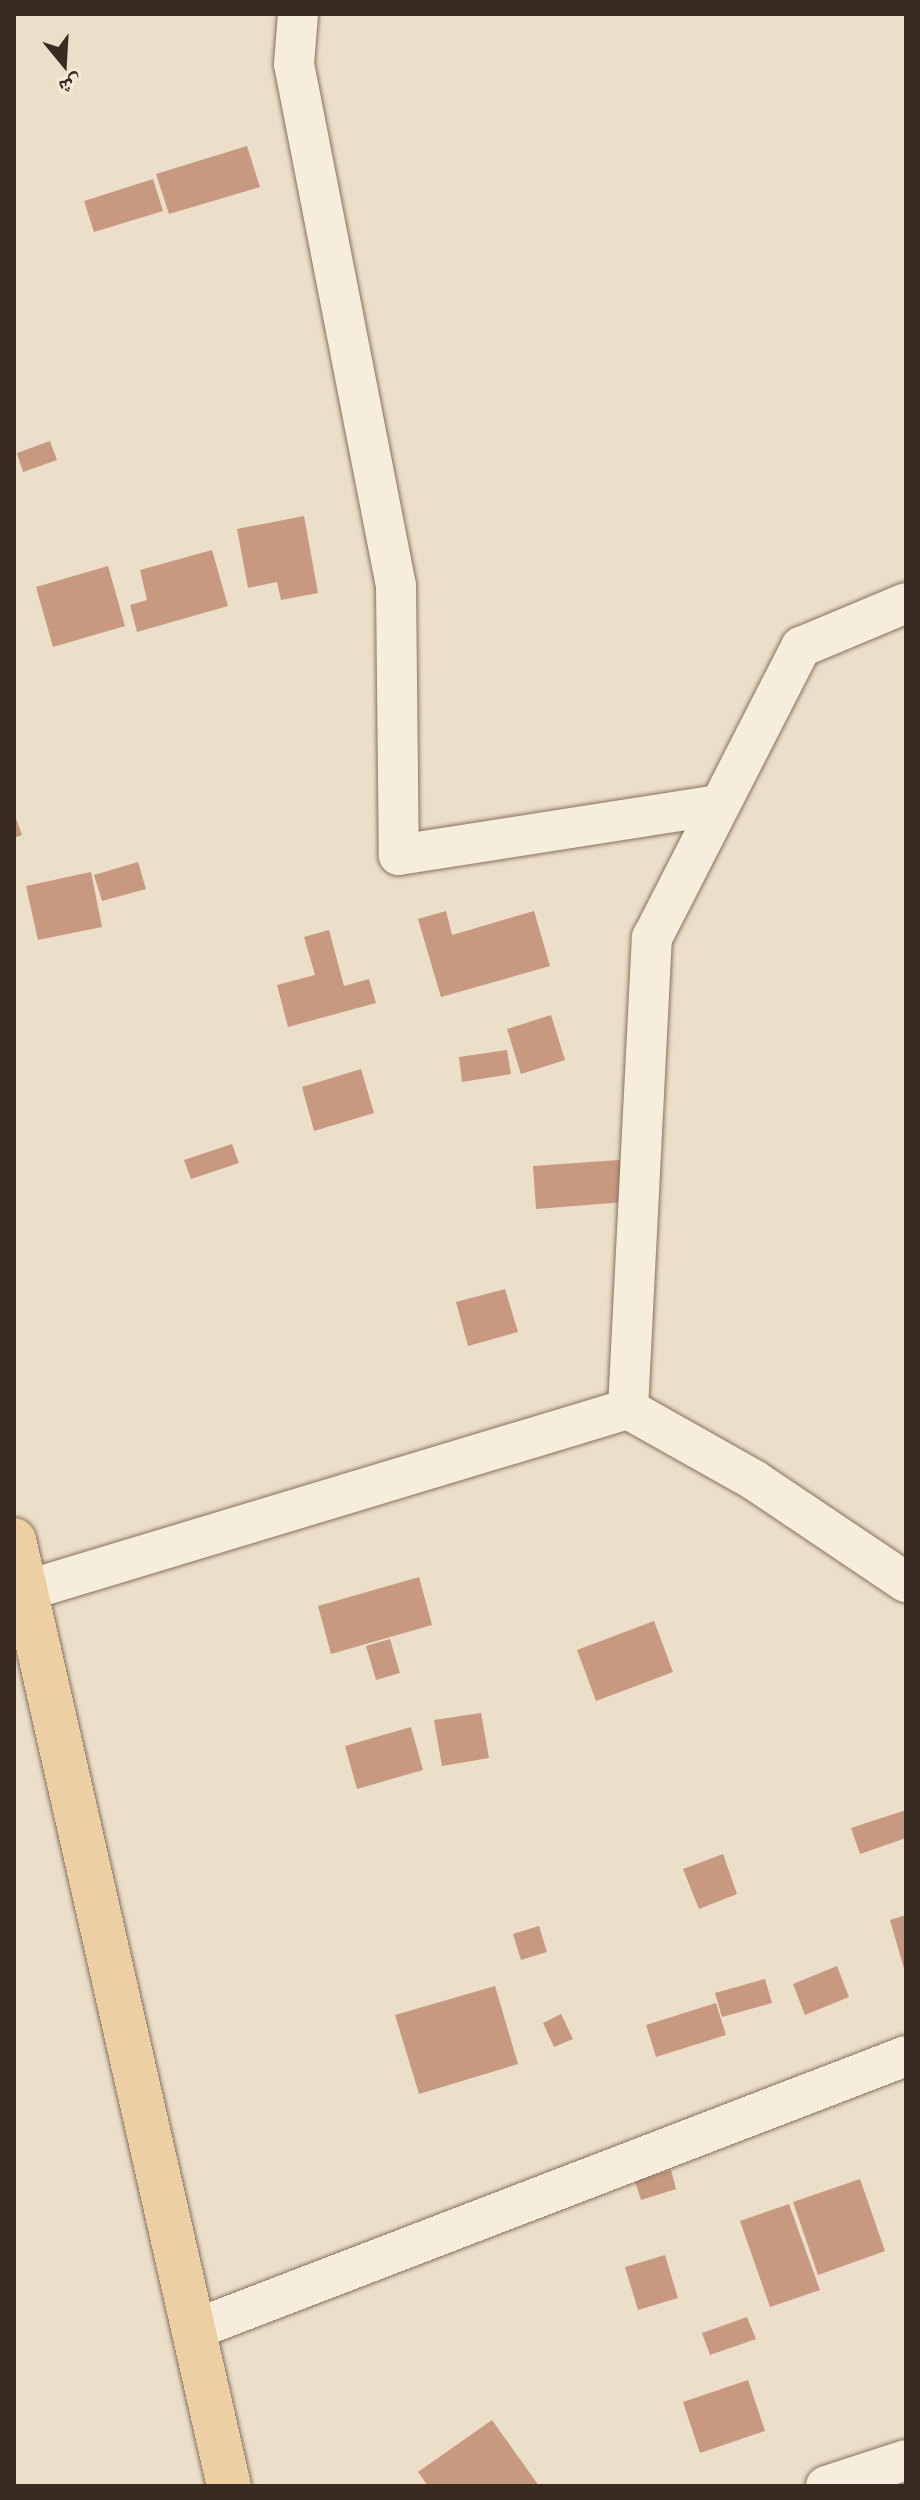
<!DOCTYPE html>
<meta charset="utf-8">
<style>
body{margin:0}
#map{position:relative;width:920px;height:2500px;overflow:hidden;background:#ecdfc9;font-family:"Noto Serif","Noto Naskh Arabic",serif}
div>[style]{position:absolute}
.building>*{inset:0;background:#c79981}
.roads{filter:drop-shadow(0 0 2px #87715f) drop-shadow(0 0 2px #87715f)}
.minor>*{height:40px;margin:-20px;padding:0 20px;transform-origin:20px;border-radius:20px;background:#f7eddc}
.primary>*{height:44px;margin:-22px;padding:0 22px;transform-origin:22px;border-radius:22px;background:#ecd0a4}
span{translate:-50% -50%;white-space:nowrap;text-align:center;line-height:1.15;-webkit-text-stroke:7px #f4ead8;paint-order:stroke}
.frame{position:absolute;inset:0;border:16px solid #382b21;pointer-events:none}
.north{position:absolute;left:24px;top:24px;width:80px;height:80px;-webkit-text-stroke:6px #f4ead8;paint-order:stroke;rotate:162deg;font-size:22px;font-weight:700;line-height:32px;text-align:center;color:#382b21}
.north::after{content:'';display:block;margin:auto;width:28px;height:36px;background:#382b21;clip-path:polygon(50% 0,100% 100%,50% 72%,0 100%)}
</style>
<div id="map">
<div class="building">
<div style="clip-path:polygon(247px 146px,260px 187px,169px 214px,156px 174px)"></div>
<div style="clip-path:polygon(153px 179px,163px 211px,94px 232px,84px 201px)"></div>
<div style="clip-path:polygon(50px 441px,57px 460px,23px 472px,17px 453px)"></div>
<div style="clip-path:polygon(304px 516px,318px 593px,281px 600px,277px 582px,248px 588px,237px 529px)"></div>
<div style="clip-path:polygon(212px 550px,228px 606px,137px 632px,130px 605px,147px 600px,140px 570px)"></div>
<div style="clip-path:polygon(108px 566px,125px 626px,53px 647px,36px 587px)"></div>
<div style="clip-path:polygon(14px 813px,22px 835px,14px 838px)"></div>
<div style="clip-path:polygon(138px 862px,146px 889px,102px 901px,94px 875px)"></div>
<div style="clip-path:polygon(91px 872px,102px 927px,38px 940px,26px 886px)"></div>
<div style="clip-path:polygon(446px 911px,452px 935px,534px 911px,550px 966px,441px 997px,418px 919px)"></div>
<div style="clip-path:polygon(329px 930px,344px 986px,369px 979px,376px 1003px,288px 1027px,277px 985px,315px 975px,304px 937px)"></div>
<div style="clip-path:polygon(551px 1015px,565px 1060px,521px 1074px,507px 1029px)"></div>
<div style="clip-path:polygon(507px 1050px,511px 1074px,462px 1082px,459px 1057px)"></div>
<div style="clip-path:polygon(361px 1069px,374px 1113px,314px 1131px,302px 1087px)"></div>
<div style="clip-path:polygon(232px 1144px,239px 1163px,191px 1179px,184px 1160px)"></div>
<div style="clip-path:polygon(634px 1159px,638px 1201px,536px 1209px,533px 1166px)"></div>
<div style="clip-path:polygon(505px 1289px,518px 1332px,468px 1346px,456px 1302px)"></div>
<div style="clip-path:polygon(419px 1577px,432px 1625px,331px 1654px,318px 1606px)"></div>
<div style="clip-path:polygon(654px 1621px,673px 1672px,596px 1701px,577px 1650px)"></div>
<div style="clip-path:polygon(390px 1639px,400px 1673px,376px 1680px,366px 1646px)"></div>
<div style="clip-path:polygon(481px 1713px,489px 1758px,442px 1766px,434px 1720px)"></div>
<div style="clip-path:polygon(411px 1727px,423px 1770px,357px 1789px,345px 1746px)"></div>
<div style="clip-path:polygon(906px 1810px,906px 1838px,860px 1854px,851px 1828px)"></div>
<div style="clip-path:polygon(723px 1854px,737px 1894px,699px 1909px,683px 1869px)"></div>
<div style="clip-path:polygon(906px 1915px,906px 1972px,905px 1972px,890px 1920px)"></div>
<div style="clip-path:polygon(539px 1926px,547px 1952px,521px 1960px,513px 1934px)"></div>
<div style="clip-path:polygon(837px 1966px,849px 1997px,805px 2015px,793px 1984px)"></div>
<div style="clip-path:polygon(765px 1979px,772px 2003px,722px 2017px,715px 1993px)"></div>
<div style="clip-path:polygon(495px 1986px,518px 2064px,419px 2094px,395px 2015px)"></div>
<div style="clip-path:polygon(716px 2003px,726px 2035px,656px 2057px,646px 2025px)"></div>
<div style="clip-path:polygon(561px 2014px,573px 2039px,554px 2047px,543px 2023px)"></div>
<div style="clip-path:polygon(671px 2170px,676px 2189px,641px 2200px,635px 2181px)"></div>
<div style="clip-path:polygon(860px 2179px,885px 2251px,818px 2275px,793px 2202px)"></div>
<div style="clip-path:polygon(789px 2204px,820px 2290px,770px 2307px,740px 2221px)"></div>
<div style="clip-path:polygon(665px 2255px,678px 2298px,638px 2310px,625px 2267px)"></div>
<div style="clip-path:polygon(747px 2317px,756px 2339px,710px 2355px,702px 2333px)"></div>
<div style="clip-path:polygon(748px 2380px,765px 2431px,700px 2453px,683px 2402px)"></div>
<div style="clip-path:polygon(492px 2420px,539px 2486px,428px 2486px,418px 2472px)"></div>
</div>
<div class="roads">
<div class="minor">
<div style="left:298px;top:14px;width:50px;rotate:94.6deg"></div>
<div style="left:294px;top:64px;width:532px;rotate:78.94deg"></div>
<div style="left:396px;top:586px;width:269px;rotate:89.4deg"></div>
<div style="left:399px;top:855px;width:324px;rotate:-8.9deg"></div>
<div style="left:628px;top:1409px;width:472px;rotate:-87.1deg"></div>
<div style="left:652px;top:938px;width:327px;rotate:-62.9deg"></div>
<div style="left:801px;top:647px;width:114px;rotate:-22.7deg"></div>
<div style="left:25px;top:1591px;width:630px;rotate:-16.8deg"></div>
<div style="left:628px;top:1409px;width:145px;rotate:29.4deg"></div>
<div style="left:754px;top:1480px;width:183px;rotate:33.9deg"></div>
<div style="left:193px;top:2330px;width:764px;rotate:-21.02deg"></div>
<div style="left:826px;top:2486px;width:84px;rotate:-18deg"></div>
</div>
<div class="primary">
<div style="left:14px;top:1540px;width:970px;rotate:77.2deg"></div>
</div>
</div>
<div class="frame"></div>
<div class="north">ش</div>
</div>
